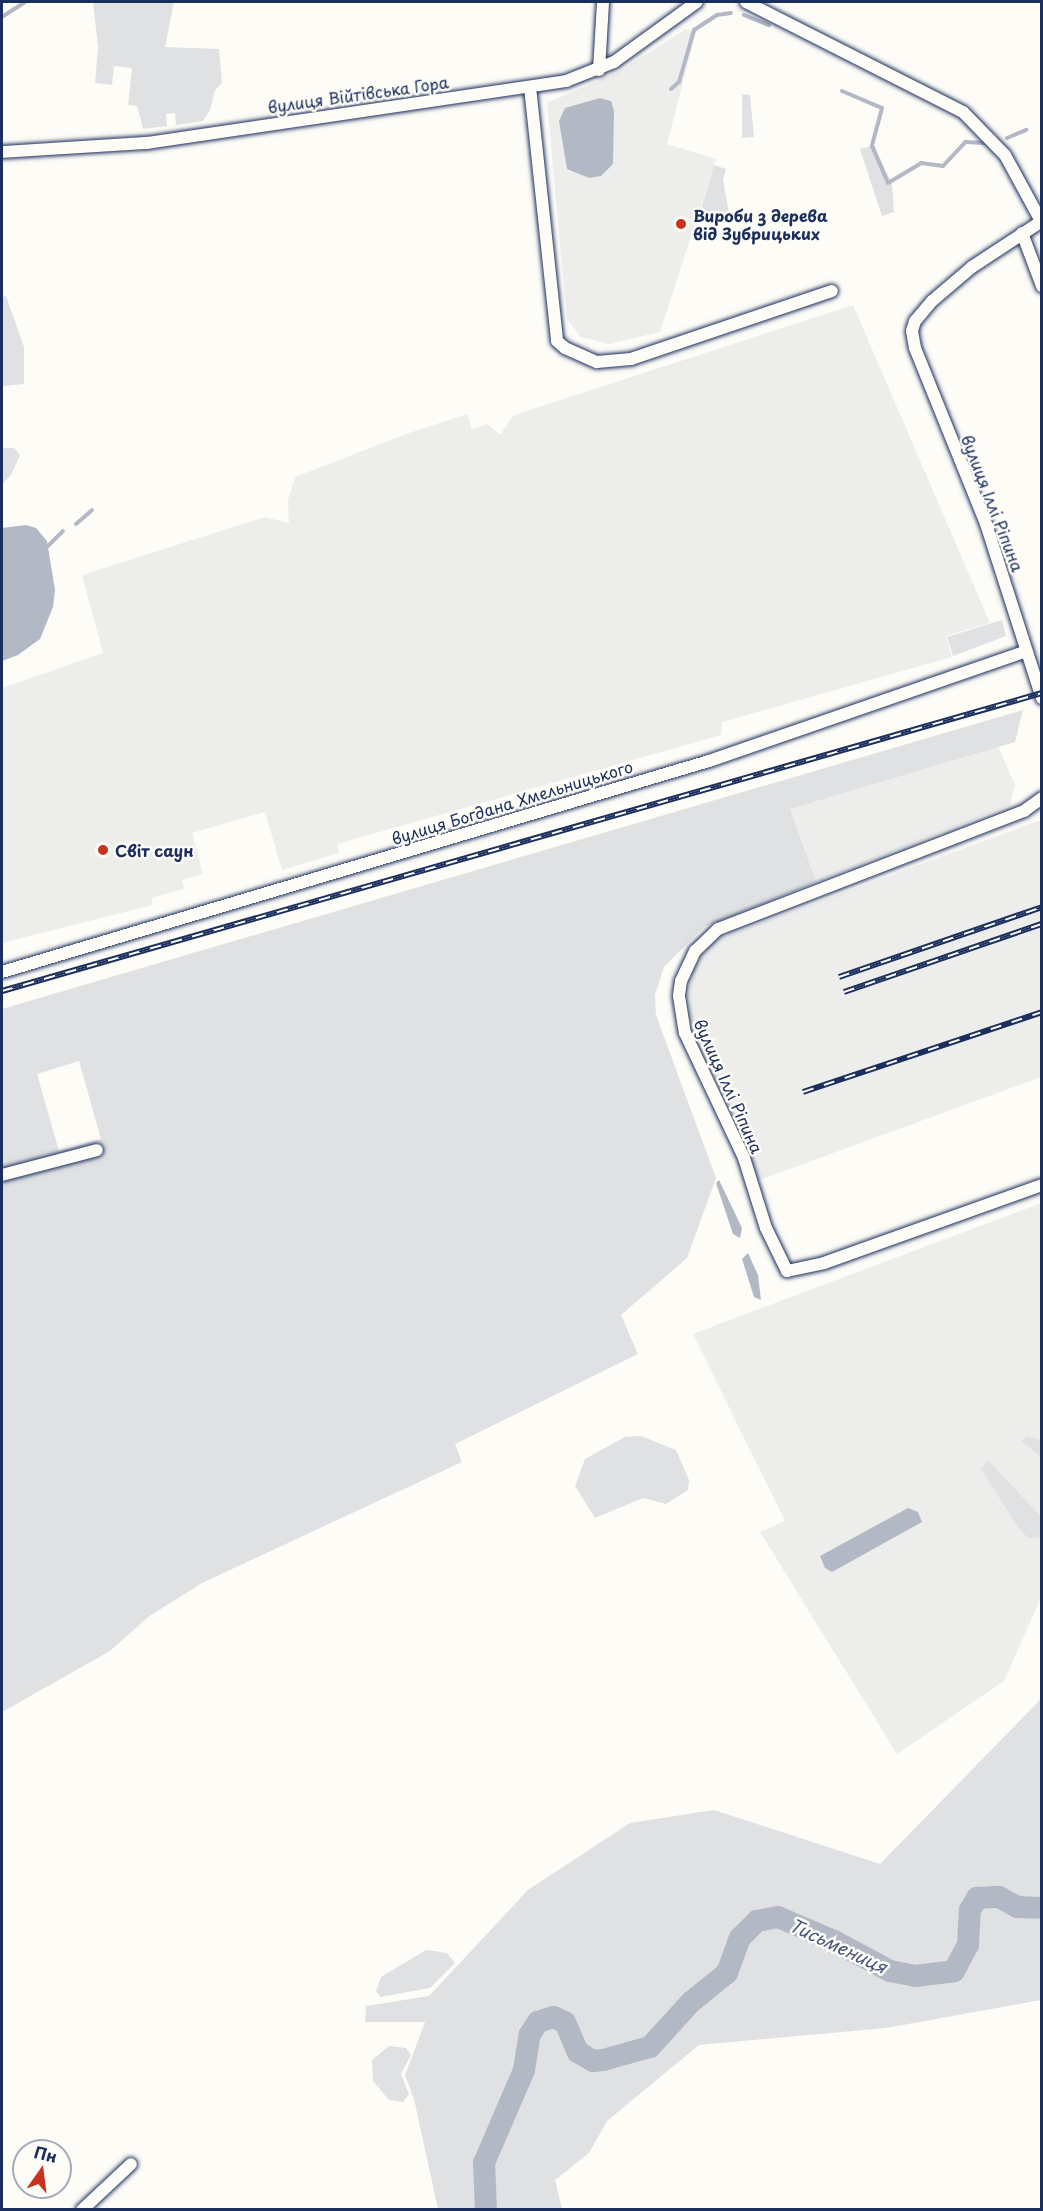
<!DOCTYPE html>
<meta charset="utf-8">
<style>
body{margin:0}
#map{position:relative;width:1043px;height:2211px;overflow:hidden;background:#fdfcf7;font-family:"Playpen Sans",sans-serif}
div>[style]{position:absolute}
.built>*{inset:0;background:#edeeec}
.green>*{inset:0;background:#e0e1e3}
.water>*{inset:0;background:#b3b8c5}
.stream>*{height:4px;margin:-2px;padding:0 2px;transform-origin:2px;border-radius:2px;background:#b3b8c5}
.river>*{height:22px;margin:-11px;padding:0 11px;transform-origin:11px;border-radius:11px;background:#b3b8c5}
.roads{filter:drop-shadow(0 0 2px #1b2f5e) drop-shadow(0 0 2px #1b2f5e)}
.minor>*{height:12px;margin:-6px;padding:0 6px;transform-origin:6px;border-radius:6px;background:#fdfcf7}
.rail>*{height:6px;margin-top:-3px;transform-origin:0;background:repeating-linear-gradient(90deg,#fdfcf7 0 11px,#1b2f5e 0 22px);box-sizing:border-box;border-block:2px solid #1b2f5e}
.dots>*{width:16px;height:16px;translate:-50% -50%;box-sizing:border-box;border:3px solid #fdfcf7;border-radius:50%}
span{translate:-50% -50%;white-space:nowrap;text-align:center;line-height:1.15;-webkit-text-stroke:5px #fdfcf7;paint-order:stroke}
.street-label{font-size:16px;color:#1b2f5e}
.poi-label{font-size:16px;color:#1b2f5e;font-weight:700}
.left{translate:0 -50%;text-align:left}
.water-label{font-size:18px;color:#49587d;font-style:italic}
.frame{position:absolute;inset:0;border:3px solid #1b2f5e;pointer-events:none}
.north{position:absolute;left:12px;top:2139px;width:60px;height:60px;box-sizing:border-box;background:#fdfcf7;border:2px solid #a3aaba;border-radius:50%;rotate:14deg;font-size:16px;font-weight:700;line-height:24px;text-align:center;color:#1b2f5e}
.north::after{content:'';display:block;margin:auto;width:21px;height:27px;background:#c8321e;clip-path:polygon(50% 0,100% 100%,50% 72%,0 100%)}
</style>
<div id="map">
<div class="built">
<div style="clip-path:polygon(686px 29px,696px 32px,667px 144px,716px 159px,660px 332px,609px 344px,580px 337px,567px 318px,547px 103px,620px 71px)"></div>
<div style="clip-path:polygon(853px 305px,990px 623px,946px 636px,952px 657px,722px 722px,721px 735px,337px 844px,339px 853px,282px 870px,265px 812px,192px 833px,203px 874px,182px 880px,184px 889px,151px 898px,153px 905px,2px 943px,2px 688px,103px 653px,82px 575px,265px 517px,289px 523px,288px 500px,295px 477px,409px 433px,467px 414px,472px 429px,487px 424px,500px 435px,514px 415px)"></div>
<div style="clip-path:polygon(998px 746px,1015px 785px,1010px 805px,816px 882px,789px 809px)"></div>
<div style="clip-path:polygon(1041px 820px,1041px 1077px,759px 1180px,690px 1017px,688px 995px,693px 971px,706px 950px,717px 939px)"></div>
<div style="clip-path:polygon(1041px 1203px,1041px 1598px,1004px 1681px,897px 1754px,760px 1532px,785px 1521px,693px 1334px)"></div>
</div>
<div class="green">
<div style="clip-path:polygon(93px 2px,174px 2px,165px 47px,219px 49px,222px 83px,215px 90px,210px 110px,203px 121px,176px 125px,175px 113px,166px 114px,167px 126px,143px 129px,137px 106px,128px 105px,132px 68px,114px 66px,112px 85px,95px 83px,98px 47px)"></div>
<div style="clip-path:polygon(742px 94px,750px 95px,754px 137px,742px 138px)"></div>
<div style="clip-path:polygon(874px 145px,892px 184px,894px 212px,882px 216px,860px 149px)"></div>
<div style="clip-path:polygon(714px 165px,726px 169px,723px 180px,730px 219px,698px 219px)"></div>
<div style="clip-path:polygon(6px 296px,24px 347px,24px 384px,2px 386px,2px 297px)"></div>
<div style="clip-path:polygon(2px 448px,14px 448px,20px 455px,11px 475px,2px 484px)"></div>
<div style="clip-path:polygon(1002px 620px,1006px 636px,953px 656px,947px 637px)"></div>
<div style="clip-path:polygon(evenodd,1023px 710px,1015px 742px,790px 809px,816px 882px,704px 927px,664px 967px,655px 995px,656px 1015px,716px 1178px,687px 1258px,621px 1315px,638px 1354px,455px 1444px,462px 1462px,202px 1583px,148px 1617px,110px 1651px,2px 1712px,2px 1009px,1023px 710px,79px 1061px,101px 1139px,59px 1151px,37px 1074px,79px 1061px)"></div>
<div style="clip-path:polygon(641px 1436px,676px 1450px,689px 1480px,688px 1490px,666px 1504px,643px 1498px,595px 1518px,575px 1486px,585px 1459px,625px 1437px)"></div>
<div style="clip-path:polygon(1027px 1436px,1041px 1440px,1041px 1457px,1021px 1441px)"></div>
<div style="clip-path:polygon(988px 1460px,1041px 1517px,1041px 1537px,1028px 1538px,1018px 1527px,981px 1469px)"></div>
<div style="clip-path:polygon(1041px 1699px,1041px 2000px,886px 2028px,699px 2045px,607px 2121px,589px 2153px,555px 2180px,562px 2209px,438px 2209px,414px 2099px,405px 2075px,425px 2022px,365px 2022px,366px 2006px,429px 1996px,528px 1890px,630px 1823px,714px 1810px,880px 1864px)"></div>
<div style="clip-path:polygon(426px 1950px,447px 1953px,455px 1963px,430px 1988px,380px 1997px,376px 1991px,381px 1977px)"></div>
<div style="clip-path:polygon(389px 2046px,406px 2048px,411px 2055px,401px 2074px,409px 2094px,403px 2102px,389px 2100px,373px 2081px,372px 2060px)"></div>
</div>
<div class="water">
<div style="clip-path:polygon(600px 98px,611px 101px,614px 111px,613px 164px,601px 176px,589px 178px,567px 169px,559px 121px,565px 108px)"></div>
<div style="clip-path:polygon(26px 525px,36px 528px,47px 541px,55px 590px,53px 607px,40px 639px,18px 655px,2px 661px,2px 528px)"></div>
<div style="clip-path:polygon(719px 1180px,742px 1228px,740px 1238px,733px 1234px,716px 1183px)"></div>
<div style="clip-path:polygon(748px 1253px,758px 1275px,761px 1300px,754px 1297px,742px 1259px)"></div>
<div style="clip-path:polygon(908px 1508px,918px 1512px,922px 1522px,832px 1572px,825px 1568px,820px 1556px)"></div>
</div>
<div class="stream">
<div style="left:744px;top:15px;width:27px;rotate:22deg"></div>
<div style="left:2px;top:17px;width:27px;rotate:-33deg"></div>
<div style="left:671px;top:89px;width:11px;rotate:-41deg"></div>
<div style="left:679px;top:82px;width:54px;rotate:-73.9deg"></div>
<div style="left:694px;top:30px;width:27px;rotate:-33deg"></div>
<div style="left:717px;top:15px;width:14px;rotate:-8deg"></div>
<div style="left:842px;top:91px;width:43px;rotate:23deg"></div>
<div style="left:882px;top:108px;width:39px;rotate:105deg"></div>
<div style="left:872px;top:146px;width:40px;rotate:66.6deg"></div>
<div style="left:888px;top:183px;width:39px;rotate:-31deg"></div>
<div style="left:921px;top:163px;width:22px;rotate:8deg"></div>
<div style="left:943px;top:166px;width:33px;rotate:-47deg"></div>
<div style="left:965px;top:142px;width:21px;rotate:3deg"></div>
<div style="left:1007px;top:138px;width:21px;rotate:-23deg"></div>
<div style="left:76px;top:524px;width:21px;rotate:-41deg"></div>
<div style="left:48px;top:546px;width:21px;rotate:-45deg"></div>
</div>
<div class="river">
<div style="left:486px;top:2210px;width:47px;rotate:-92.4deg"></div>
<div style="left:484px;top:2163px;width:101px;rotate:-66.7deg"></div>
<div style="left:524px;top:2070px;width:36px;rotate:-81deg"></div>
<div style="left:530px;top:2034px;width:14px;rotate:-56deg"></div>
<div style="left:538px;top:2022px;width:16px;rotate:-18deg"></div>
<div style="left:553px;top:2017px;width:13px;rotate:23deg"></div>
<div style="left:565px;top:2022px;width:33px;rotate:67deg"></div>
<div style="left:578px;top:2052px;width:17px;rotate:31deg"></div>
<div style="left:593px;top:2061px;width:10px;rotate:-6deg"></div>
<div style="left:603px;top:2060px;width:49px;rotate:-15.5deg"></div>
<div style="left:650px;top:2047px;width:61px;rotate:-47.7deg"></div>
<div style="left:691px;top:2002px;width:46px;rotate:-38.9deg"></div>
<div style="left:727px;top:1973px;width:37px;rotate:-70deg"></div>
<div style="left:740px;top:1938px;width:24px;rotate:-45deg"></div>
<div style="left:757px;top:1921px;width:21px;rotate:-11deg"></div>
<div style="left:778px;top:1917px;width:61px;rotate:23.2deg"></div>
<div style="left:834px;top:1941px;width:64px;rotate:28.2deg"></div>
<div style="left:890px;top:1971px;width:25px;rotate:11deg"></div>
<div style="left:915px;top:1976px;width:39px;rotate:-7deg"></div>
<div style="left:954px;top:1971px;width:30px;rotate:-62deg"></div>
<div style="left:968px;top:1945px;width:35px;rotate:-87deg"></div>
<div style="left:970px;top:1910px;width:14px;rotate:-60deg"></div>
<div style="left:977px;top:1898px;width:22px;rotate:-3deg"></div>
<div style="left:999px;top:1897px;width:21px;rotate:29deg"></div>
<div style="left:1017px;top:1907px;width:25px;rotate:2deg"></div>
</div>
<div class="roads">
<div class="minor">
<div style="left:746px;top:2px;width:243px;rotate:26.9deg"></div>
<div style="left:963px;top:112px;width:60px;rotate:45.7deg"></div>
<div style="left:1005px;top:155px;width:75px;rotate:61.4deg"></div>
<div style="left:599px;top:70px;width:68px;rotate:-86.6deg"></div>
<div style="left:530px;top:87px;width:255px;rotate:83.9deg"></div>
<div style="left:557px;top:341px;width:11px;rotate:41deg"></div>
<div style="left:565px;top:348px;width:35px;rotate:24deg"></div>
<div style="left:597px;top:362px;width:34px;rotate:-5deg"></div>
<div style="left:631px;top:359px;width:212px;rotate:-18.7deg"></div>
<div style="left:2px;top:152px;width:145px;rotate:-3.6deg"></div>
<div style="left:147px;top:143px;width:424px;rotate:-8.4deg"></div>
<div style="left:566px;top:81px;width:52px;rotate:-21.6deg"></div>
<div style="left:614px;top:62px;width:102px;rotate:-35.9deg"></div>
<div style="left:1042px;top:221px;width:84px;rotate:146.7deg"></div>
<div style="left:972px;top:267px;width:52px;rotate:139.6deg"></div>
<div style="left:932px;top:301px;width:26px;rotate:130deg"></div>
<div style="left:915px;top:321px;width:10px;rotate:107deg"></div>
<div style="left:912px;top:331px;width:17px;rotate:80deg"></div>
<div style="left:915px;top:348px;width:190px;rotate:68deg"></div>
<div style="left:986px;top:524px;width:183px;rotate:72.2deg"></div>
<div style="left:1022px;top:233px;width:57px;rotate:69.3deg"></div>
<div style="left:1042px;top:798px;width:22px;rotate:144deg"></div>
<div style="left:1024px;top:811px;width:328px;rotate:158.9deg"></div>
<div style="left:718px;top:929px;width:32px;rotate:136deg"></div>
<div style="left:695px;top:951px;width:33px;rotate:115deg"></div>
<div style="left:681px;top:981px;width:15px;rotate:98deg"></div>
<div style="left:679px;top:996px;width:37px;rotate:81deg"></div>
<div style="left:685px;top:1033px;width:138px;rotate:64.7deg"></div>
<div style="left:744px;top:1158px;width:73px;rotate:72.6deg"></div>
<div style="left:766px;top:1228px;width:48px;rotate:64deg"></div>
<div style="left:787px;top:1271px;width:38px;rotate:-12deg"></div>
<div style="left:824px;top:1263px;width:232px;rotate:-19.7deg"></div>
<div style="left:2px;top:972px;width:738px;rotate:-16.62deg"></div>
<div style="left:709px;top:761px;width:336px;rotate:-19.1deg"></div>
<div style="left:2px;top:1175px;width:98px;rotate:-14.7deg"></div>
<div style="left:82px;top:2210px;width:67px;rotate:-43.2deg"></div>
</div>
</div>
<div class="rail">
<div style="left:839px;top:977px;width:215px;rotate:-19deg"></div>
<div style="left:2px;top:991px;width:1082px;rotate:-15.99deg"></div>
<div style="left:844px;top:992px;width:209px;rotate:-19deg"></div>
<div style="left:803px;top:1092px;width:252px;rotate:-18.5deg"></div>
</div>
<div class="dots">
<div style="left:681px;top:224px;background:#c8321e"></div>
<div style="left:103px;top:850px;background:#c8321e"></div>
</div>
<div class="street-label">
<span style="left:358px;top:94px;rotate:-8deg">вулиця Війтівська Гора</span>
<span style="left:993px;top:503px;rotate:69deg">вулиця Іллі Ріпина</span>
<span style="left:512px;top:802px;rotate:-17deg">вулиця Богдана Хмельницького</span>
<span style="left:729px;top:1086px;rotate:66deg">вулиця Іллі Ріпина</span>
</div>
<div class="poi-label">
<span class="left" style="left:693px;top:224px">Вироби з дерева<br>від Зубрицьких</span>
<span class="left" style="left:115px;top:850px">Світ саун</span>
</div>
<div class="water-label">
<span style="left:838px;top:1946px;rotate:25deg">Тисьмениця</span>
</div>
<div class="frame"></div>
<div class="north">Пн</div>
</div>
